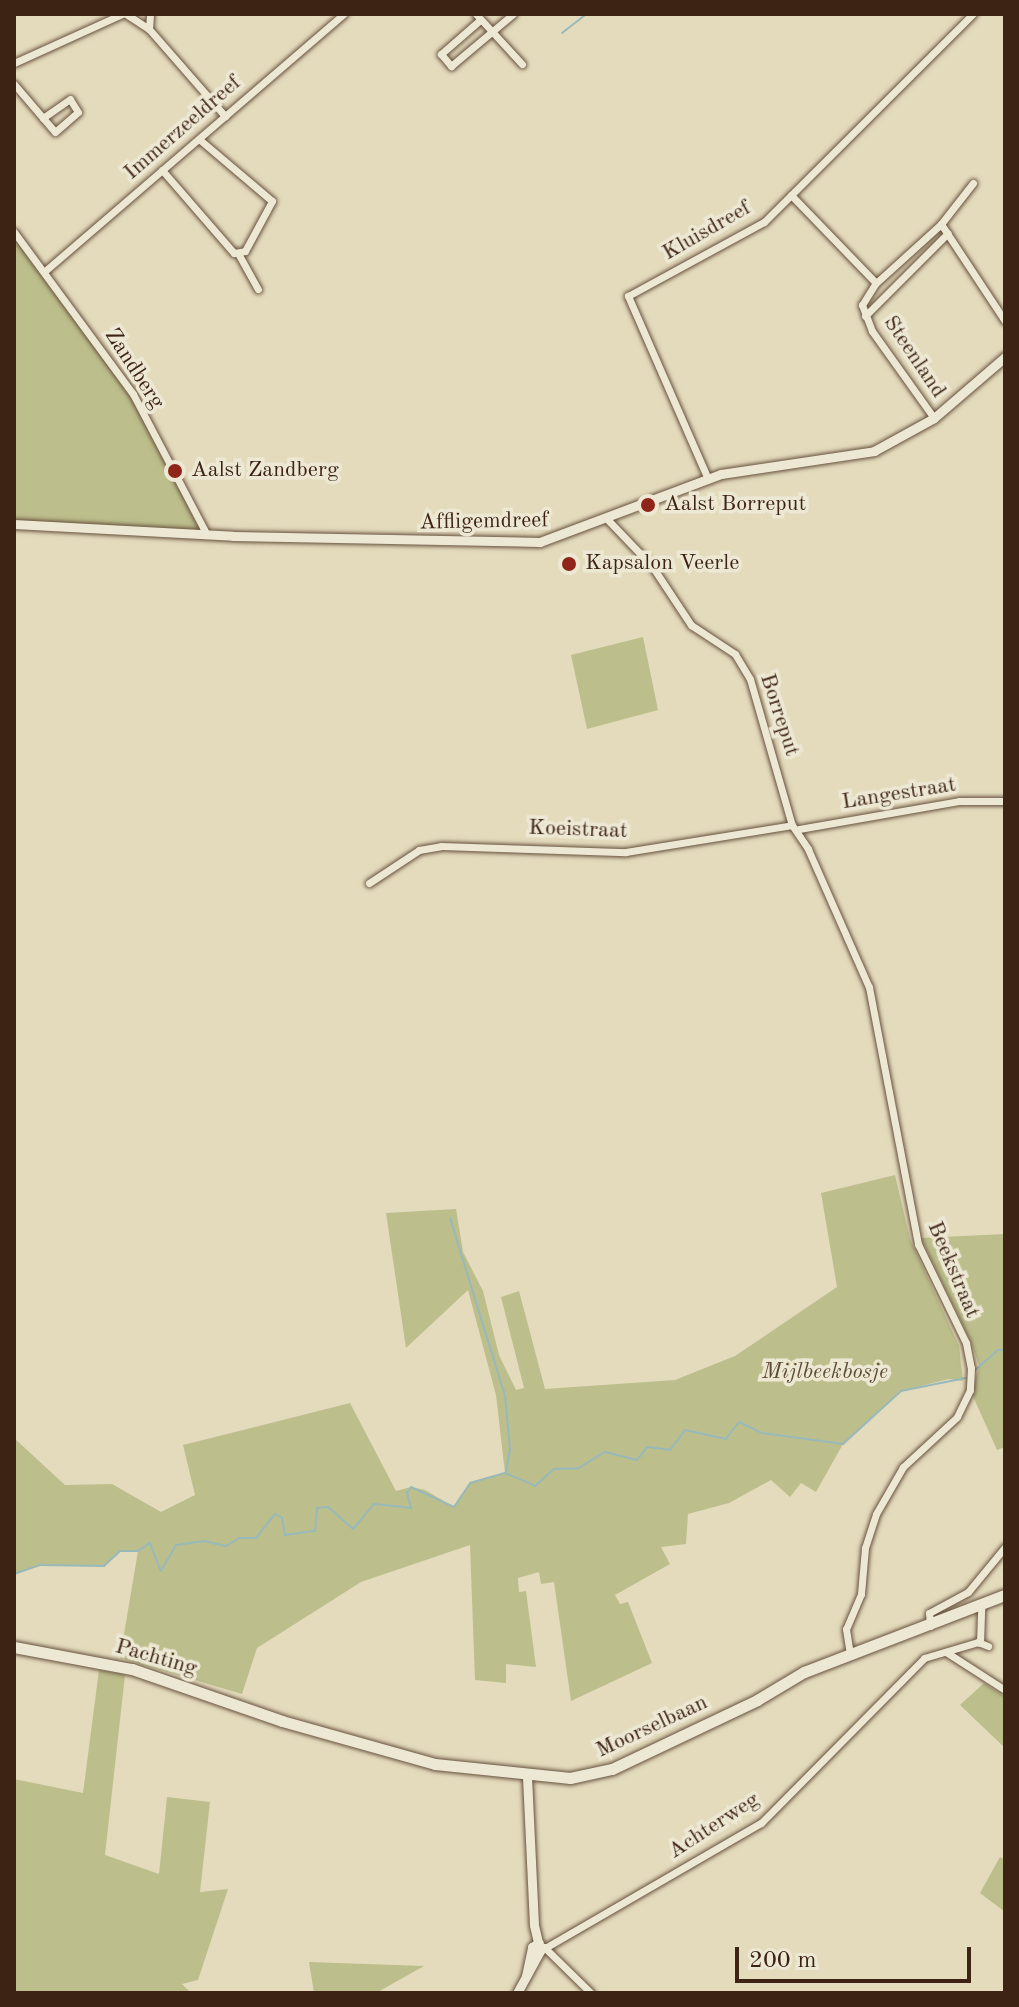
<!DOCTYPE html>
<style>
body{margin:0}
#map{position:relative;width:1019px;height:2007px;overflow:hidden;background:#e4dbbd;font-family:"Old Standard TT",serif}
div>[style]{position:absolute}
.green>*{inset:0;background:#bcbe8c}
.stream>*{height:2px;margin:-1px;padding:0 1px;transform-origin:1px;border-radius:1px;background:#98b9ba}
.roads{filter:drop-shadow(0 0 2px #67513e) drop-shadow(0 0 2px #67513e)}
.minor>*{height:7px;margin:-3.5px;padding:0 3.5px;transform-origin:3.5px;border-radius:3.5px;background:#ede8d4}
.tertiary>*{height:9px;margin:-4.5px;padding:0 4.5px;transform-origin:4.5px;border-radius:4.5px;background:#ede8d4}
.secondary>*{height:11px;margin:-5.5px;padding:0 5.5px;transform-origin:5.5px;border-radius:5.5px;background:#ede8d4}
.dots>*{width:22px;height:22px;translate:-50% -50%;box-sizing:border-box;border:4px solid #ede8d4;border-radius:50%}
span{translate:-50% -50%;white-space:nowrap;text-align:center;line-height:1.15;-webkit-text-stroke:7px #ede8d4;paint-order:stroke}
.street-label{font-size:22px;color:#3d2314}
.poi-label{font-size:22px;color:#3d2314}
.left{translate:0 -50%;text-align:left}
.park-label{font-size:22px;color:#5d4a32;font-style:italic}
.frame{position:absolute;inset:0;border:16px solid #3d2314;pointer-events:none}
.scale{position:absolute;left:735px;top:1947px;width:236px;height:36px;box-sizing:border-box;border:4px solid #3d2314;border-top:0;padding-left:10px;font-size:24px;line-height:28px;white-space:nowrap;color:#3d2314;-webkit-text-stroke:6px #ede8d4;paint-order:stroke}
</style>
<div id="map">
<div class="green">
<div style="clip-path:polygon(14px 232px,133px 394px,207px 535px,14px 524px)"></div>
<div style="clip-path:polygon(643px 637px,658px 710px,587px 729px,571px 655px)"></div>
<div style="clip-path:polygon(895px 1175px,910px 1239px,959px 1346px,963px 1381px,949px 1379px,901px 1391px,843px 1444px,816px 1492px,801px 1483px,790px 1497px,771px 1480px,729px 1503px,688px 1514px,686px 1544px,661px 1547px,670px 1564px,615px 1595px,620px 1604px,628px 1602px,652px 1663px,571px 1701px,554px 1582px,541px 1584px,539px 1572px,518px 1578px,519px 1592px,526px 1591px,536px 1667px,506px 1664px,506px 1683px,475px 1680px,470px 1545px,361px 1582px,257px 1648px,242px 1694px,120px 1658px,138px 1551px,121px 1551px,104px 1566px,40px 1565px,14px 1574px,14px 1438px,65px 1485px,112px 1484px,161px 1512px,195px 1495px,183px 1445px,350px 1403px,396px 1491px,411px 1487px,425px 1490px,454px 1507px,470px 1483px,505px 1473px,496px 1395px,468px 1290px,406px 1348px,386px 1213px,456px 1209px,463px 1252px,483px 1291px,499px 1355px,516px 1390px,524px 1388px,501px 1297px,519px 1291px,545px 1389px,675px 1380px,735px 1356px,837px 1287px,821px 1193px)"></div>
<div style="clip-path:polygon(1005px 1234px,1005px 1447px,997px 1450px,972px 1394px,979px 1366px,971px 1342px,921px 1238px)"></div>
<div style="clip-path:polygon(99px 1670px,125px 1675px,105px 1855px,159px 1874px,167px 1797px,210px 1802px,200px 1892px,228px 1889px,198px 1980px,182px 1984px,191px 1993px,14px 1993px,14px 1779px,83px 1793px)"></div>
<div style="clip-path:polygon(984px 1683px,1005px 1697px,1005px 1748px,960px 1705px)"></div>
<div style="clip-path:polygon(1000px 1857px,1005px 1860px,1005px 1912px,980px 1893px)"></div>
<div style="clip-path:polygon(309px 1962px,424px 1966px,376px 1993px,314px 1993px)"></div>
</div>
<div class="stream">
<div style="left:562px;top:33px;width:31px;rotate:-38deg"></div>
<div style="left:450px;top:1218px;width:186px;rotate:72.8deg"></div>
<div style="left:505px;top:1396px;width:53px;rotate:84.6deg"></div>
<div style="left:510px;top:1449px;width:23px;rotate:100deg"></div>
<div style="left:974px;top:1371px;width:32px;rotate:-41deg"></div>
<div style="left:998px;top:1350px;width:7px"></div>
<div style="left:14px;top:1574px;width:28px;rotate:-19deg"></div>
<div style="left:40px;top:1565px;width:64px;rotate:0.9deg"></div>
<div style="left:104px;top:1566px;width:22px;rotate:-43deg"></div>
<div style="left:120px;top:1551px;width:18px"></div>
<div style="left:138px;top:1551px;width:14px;rotate:-34deg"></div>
<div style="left:150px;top:1543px;width:30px;rotate:69deg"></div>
<div style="left:161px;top:1571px;width:30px;rotate:-60deg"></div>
<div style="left:176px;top:1545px;width:28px;rotate:-8deg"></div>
<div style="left:204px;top:1541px;width:23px;rotate:13deg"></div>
<div style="left:226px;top:1546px;width:15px;rotate:-32deg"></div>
<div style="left:239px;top:1538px;width:17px"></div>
<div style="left:256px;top:1538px;width:31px;rotate:-52deg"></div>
<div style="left:275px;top:1514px;width:8px;rotate:30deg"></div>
<div style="left:282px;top:1518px;width:17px;rotate:80deg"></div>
<div style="left:285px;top:1535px;width:30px;rotate:-8deg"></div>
<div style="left:315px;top:1531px;width:23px;rotate:-85deg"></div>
<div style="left:317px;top:1508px;width:11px;rotate:-5deg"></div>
<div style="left:328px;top:1507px;width:33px;rotate:41deg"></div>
<div style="left:353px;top:1529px;width:33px;rotate:-50deg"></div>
<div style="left:374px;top:1504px;width:37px;rotate:6deg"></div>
<div style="left:411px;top:1508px;width:16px;rotate:-105deg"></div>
<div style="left:407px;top:1493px;width:7px;rotate:-56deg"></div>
<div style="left:411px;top:1487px;width:47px;rotate:24.9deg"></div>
<div style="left:454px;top:1507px;width:29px;rotate:-56deg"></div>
<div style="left:470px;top:1483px;width:36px;rotate:-16deg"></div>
<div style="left:505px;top:1473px;width:33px;rotate:23deg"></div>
<div style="left:535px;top:1486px;width:25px;rotate:-42deg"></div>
<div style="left:554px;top:1469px;width:25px;rotate:-2deg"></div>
<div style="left:579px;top:1468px;width:31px;rotate:-32deg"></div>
<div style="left:605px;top:1452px;width:33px;rotate:14deg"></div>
<div style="left:637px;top:1460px;width:16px;rotate:-52deg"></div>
<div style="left:647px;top:1447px;width:23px;rotate:7deg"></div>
<div style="left:670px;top:1450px;width:25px;rotate:-53deg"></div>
<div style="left:685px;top:1430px;width:42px;rotate:12.4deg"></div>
<div style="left:726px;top:1439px;width:21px;rotate:-53deg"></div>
<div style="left:739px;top:1422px;width:25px;rotate:26deg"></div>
<div style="left:762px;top:1433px;width:82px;rotate:7.7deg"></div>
<div style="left:843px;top:1444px;width:79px;rotate:-42.4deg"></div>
<div style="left:901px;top:1391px;width:66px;rotate:-11.3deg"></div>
</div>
<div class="roads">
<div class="minor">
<div style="left:126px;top:14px;width:27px;rotate:33deg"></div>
<div style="left:149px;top:29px;width:116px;rotate:48.9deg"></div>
<div style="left:476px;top:14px;width:68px;rotate:47.4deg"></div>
<div style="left:480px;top:20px;width:52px;rotate:138.9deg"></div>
<div style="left:441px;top:54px;width:16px;rotate:50deg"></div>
<div style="left:451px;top:66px;width:81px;rotate:-40deg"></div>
<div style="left:149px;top:29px;width:15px;rotate:-86deg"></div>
<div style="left:14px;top:63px;width:119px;rotate:-24.4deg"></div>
<div style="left:14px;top:84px;width:45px;rotate:49.5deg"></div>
<div style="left:43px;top:118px;width:18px;rotate:49deg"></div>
<div style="left:55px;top:132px;width:30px;rotate:-41deg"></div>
<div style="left:78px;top:112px;width:15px;rotate:-122deg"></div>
<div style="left:70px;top:99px;width:33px;rotate:145deg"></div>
<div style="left:162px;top:170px;width:110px;rotate:49.1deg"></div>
<div style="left:234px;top:253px;width:11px;rotate:-10deg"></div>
<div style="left:245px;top:251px;width:57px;rotate:-61.6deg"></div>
<div style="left:272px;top:201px;width:96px;rotate:-139.7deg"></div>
<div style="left:973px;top:183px;width:52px;rotate:128deg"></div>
<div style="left:941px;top:224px;width:116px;rotate:56.6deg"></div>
<div style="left:791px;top:195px;width:122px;rotate:46deg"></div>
<div style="left:14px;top:232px;width:201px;rotate:53.7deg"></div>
<div style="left:133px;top:394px;width:159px;rotate:62.3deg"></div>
<div style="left:239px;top:255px;width:39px;rotate:61deg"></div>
<div style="left:46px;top:270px;width:393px;rotate:-40.7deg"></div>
<div style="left:865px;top:316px;width:117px;rotate:-45deg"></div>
<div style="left:934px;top:418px;width:107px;rotate:-125.5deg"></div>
<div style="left:872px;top:331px;width:28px;rotate:-111deg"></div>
<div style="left:862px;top:305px;width:26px;rotate:-58deg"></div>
<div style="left:876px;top:283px;width:88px;rotate:-42.2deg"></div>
<div style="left:708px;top:479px;width:200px;rotate:-113.6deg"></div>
<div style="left:628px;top:296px;width:155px;rotate:-28.6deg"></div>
<div style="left:764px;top:222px;width:295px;rotate:-44.9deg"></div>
<div style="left:608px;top:520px;width:64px;rotate:46.3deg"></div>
<div style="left:652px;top:566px;width:71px;rotate:56.5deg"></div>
<div style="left:691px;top:625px;width:53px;rotate:33.4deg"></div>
<div style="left:735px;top:654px;width:29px;rotate:59deg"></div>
<div style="left:750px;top:679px;width:152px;rotate:74deg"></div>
<div style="left:792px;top:825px;width:29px;rotate:56deg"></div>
<div style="left:808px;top:849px;width:151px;rotate:66.2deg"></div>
<div style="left:869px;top:987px;width:262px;rotate:79.2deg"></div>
<div style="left:918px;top:1244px;width:110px;rotate:64.1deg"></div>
<div style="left:966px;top:1343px;width:25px;rotate:79deg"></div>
<div style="left:971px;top:1368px;width:22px;rotate:93deg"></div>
<div style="left:970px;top:1390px;width:30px;rotate:116deg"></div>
<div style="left:957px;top:1417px;width:74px;rotate:137.2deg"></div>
<div style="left:903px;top:1467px;width:54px;rotate:119.9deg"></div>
<div style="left:876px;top:1514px;width:36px;rotate:108deg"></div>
<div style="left:865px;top:1548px;width:46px;rotate:95deg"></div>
<div style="left:861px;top:1594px;width:38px;rotate:113deg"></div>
<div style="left:846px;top:1629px;width:25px;rotate:81deg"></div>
<div style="left:799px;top:829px;width:162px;rotate:-9.9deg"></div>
<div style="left:959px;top:801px;width:46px"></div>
<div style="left:369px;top:883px;width:60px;rotate:-33.4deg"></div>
<div style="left:419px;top:850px;width:22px;rotate:-10deg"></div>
<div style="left:441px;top:846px;width:185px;rotate:1.9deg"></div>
<div style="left:626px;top:852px;width:168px;rotate:-9.2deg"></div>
<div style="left:930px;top:1626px;width:13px;rotate:-94deg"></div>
<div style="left:929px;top:1613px;width:44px;rotate:-28.3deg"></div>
<div style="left:968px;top:1592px;width:58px;rotate:-50.6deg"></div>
<div style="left:980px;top:1643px;width:37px;rotate:-88deg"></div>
<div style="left:946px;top:1652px;width:70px;rotate:32.8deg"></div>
<div style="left:544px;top:1947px;width:66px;rotate:44.4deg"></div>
<div style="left:545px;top:1948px;width:250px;rotate:-30.1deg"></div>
<div style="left:761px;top:1823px;width:232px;rotate:-45.3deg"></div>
<div style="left:924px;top:1658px;width:56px;rotate:-16.5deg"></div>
<div style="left:978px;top:1642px;width:11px;rotate:22deg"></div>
</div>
<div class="tertiary">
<div style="left:14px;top:524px;width:219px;rotate:3.1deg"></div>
<div style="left:233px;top:536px;width:307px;rotate:1.1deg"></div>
<div style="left:540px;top:542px;width:193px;rotate:-20.6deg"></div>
<div style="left:721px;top:474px;width:155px;rotate:-8.5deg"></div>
<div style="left:874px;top:451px;width:68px;rotate:-28.8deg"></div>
<div style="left:934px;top:418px;width:94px;rotate:-40.7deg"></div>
<div style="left:526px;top:1976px;width:30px;rotate:-78deg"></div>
<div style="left:532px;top:1947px;width:8px;rotate:-30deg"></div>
<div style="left:517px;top:1993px;width:48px;rotate:-61.3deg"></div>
<div style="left:540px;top:1951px;width:27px;rotate:-103deg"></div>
<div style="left:534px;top:1925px;width:148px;rotate:-92.7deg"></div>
</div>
<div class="secondary">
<div style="left:14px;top:1647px;width:120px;rotate:10.6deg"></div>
<div style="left:132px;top:1669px;width:159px;rotate:19.1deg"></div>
<div style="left:282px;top:1721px;width:159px;rotate:15.7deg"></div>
<div style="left:435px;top:1764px;width:136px;rotate:5.9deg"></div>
<div style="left:570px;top:1778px;width:43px;rotate:-12.1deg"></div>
<div style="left:612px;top:1769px;width:161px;rotate:-25.4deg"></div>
<div style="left:757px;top:1700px;width:55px;rotate:-30.8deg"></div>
<div style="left:804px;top:1672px;width:215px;rotate:-21deg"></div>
</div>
</div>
<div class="dots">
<div style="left:175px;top:471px;background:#8f2418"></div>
<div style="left:648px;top:505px;background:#8f2418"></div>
<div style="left:569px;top:564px;background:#8f2418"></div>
</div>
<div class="street-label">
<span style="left:183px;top:128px;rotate:-41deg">Immerzeeldreef</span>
<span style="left:707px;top:231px;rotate:-30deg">Kluisdreef</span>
<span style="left:914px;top:357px;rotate:56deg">Steenland</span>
<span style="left:134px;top:369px;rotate:57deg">Zandberg</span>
<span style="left:484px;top:522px;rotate:-1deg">Affligemdreef</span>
<span style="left:779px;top:715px;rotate:72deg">Borreput</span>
<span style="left:899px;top:794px;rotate:-9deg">Langestraat</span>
<span style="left:578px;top:830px;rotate:2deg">Koeistraat</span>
<span style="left:953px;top:1270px;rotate:67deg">Beekstraat</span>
<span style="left:156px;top:1658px;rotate:16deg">Pachting</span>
<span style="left:652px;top:1727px;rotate:-25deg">Moorselbaan</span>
<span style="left:714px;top:1826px;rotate:-33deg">Achterweg</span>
</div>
<div class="poi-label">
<span class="left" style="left:191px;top:471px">Aalst Zandberg</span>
<span class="left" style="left:664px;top:505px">Aalst Borreput</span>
<span class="left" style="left:585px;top:564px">Kapsalon Veerle</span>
</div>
<div class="park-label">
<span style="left:825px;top:1373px">Mijlbeekbosje</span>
</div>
<div class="frame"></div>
<div class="scale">200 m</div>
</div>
